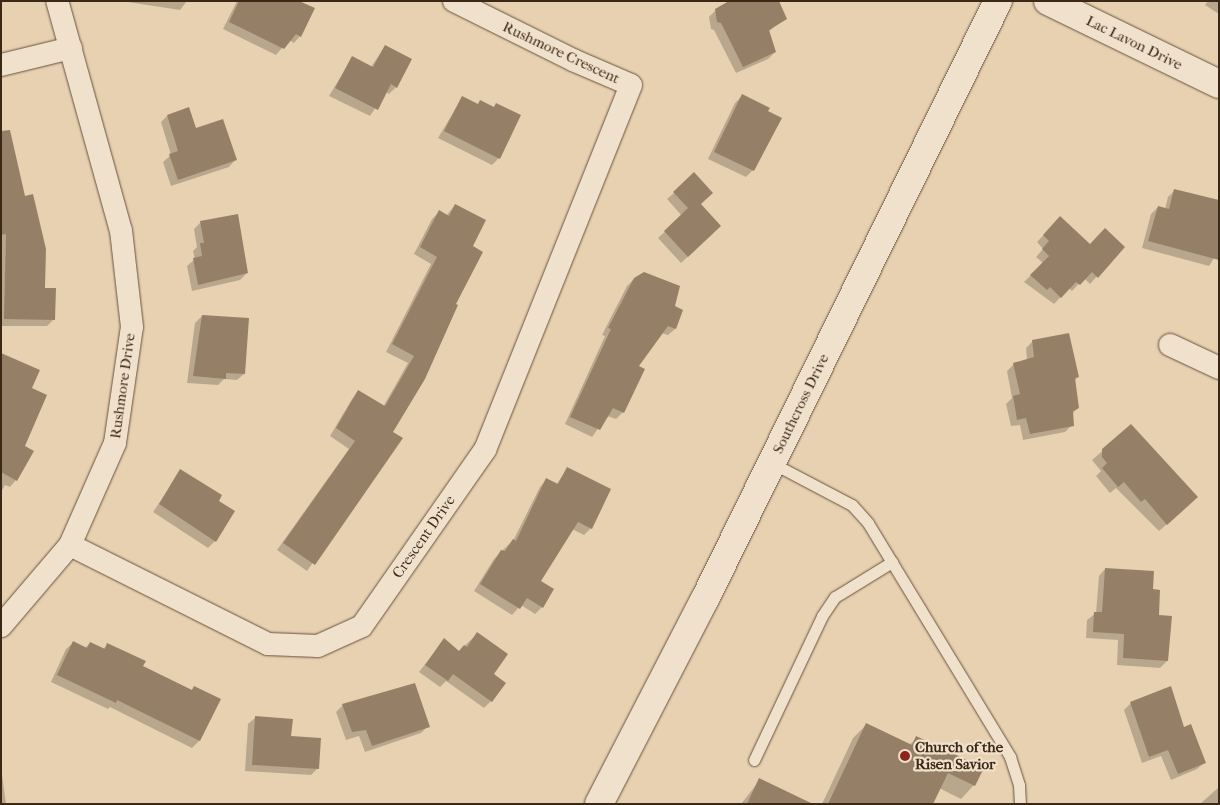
<!DOCTYPE html>
<style>
body{margin:0}
#map{position:relative;width:1220px;height:805px;overflow:hidden;background:#e8d1b1;font-family:"IM FELL French Canon",serif}
div>[style]{position:absolute}
.shadow>*{inset:0;background:#0003}
.building>*{inset:0;background:#958067}
.roads{filter:drop-shadow(0 0 1px #67523e) drop-shadow(0 0 1px #67523e)}
.lane>*{height:11px;margin:-5.5px;padding:0 5.5px;transform-origin:5.5px;border-radius:5.5px;background:#f0e1cc}
.street>*{height:22px;margin:-11px;padding:0 11px;transform-origin:11px;border-radius:11px;background:#f0e1cc}
.secondary>*{height:28px;margin:-14px;padding:0 14px;transform-origin:14px;border-radius:14px;background:#f0e1cc}
.dots>*{width:14px;height:14px;translate:-50% -50%;box-sizing:border-box;border:2px solid #f0e1cc;border-radius:50%}
span{translate:-50% -50%;white-space:nowrap;text-align:center;line-height:1.15;-webkit-text-stroke:4.5px #f0e1cc;paint-order:stroke}
.street-label{font-size:15px;color:#3c2817}
.poi-label{font-size:15px;color:#3c2817;font-weight:700}
.left{translate:0 -50%;text-align:left}
.frame{position:absolute;inset:0;border:2px solid #3c2817;pointer-events:none}
</style>
<div id="map">
<div class="shadow">
<div style="clip-path:polygon(121px 1px,187px 1px,180px 10px)"></div>
<div style="clip-path:polygon(237px 1px,295px 1px,300px 36px,294px 43px,289px 40px,276px 55px,223px 29px)"></div>
<div style="clip-path:polygon(1208px 1px,1219px 1px,1219px 14px,1205px 5px)"></div>
<div style="clip-path:polygon(716px 10px,786px 18px,768px 32px,775px 52px,768px 59px,736px 73px,714px 30px,711px 29px,709px 17px)"></div>
<div style="clip-path:polygon(385px 46px,396px 87px,389px 94px,386px 92px,370px 116px,329px 96px,352px 58px,371px 67px)"></div>
<div style="clip-path:polygon(742px 96px,753px 170px,746px 177px,708px 159px,735px 103px)"></div>
<div style="clip-path:polygon(462px 98px,499px 158px,492px 165px,438px 138px)"></div>
<div style="clip-path:polygon(167px 116px,196px 129px,235px 160px,229px 167px,171px 186px,163px 162px,171px 155px,161px 122px)"></div>
<div style="clip-path:polygon(1px 170px,54px 319px,47px 326px,1px 326px)"></div>
<div style="clip-path:polygon(1175px 190px,1218px 252px,1209px 266px,1142px 248px,1151px 214px,1158px 207px,1165px 209px,1168px 197px)"></div>
<div style="clip-path:polygon(674px 193px,700px 204px,713px 233px,681px 263px,658px 238px,682px 216px,667px 199px)"></div>
<div style="clip-path:polygon(455px 205px,471px 246px,454px 305px,392px 433px,401px 438px,307px 571px,277px 550px,349px 449px,330px 436px,352px 399px,358px 392px,383px 407px,408px 363px,386px 352px,431px 264px,414px 254px,432px 219px,439px 212px,446px 216px)"></div>
<div style="clip-path:polygon(201px 222px,247px 273px,240px 280px,192px 291px,187px 266px,195px 259px,193px 251px,197px 247px,194px 229px)"></div>
<div style="clip-path:polygon(1054px 224px,1090px 246px,1123px 247px,1090px 284px,1084px 278px,1072px 291px,1069px 288px,1054px 304px,1024px 282px,1043px 263px,1036px 257px,1043px 249px,1037px 242px)"></div>
<div style="clip-path:polygon(634px 279px,682px 311px,675px 329px,668px 335px,661px 333px,637px 367px,623px 412px,616px 419px,607px 416px,592px 437px,565px 424px,605px 336px,602px 335px,627px 286px)"></div>
<div style="clip-path:polygon(202px 316px,244px 374px,237px 380px,224px 379px,218px 385px,187px 383px,195px 323px)"></div>
<div style="clip-path:polygon(1033px 341px,1078px 377px,1074px 381px,1078px 408px,1072px 414px,1072px 425px,1065px 432px,1023px 440px,1020px 425px,1011px 426px,1006px 404px,1012px 398px,1007px 371px,1014px 364px,1027px 360px,1026px 348px)"></div>
<div style="clip-path:polygon(1px 354px,30px 389px,16px 480px,10px 487px,5px 485px,1px 492px)"></div>
<div style="clip-path:polygon(1131px 426px,1190px 504px,1159px 531px,1116px 488px,1110px 493px,1096px 476px,1101px 471px,1092px 460px)"></div>
<div style="clip-path:polygon(567px 469px,591px 528px,584px 535px,572px 529px,539px 581px,542px 607px,535px 614px,521px 605px,512px 615px,474px 591px,494px 559px,514px 539px,540px 487px,546px 480px,556px 485px)"></div>
<div style="clip-path:polygon(181px 471px,217px 501px,215px 541px,208px 548px,153px 512px)"></div>
<div style="clip-path:polygon(1105px 569px,1152px 590px,1167px 661px,1160px 668px,1117px 665px,1118px 640px,1086px 638px,1087px 620px,1096px 613px,1099px 576px)"></div>
<div style="clip-path:polygon(477px 634px,492px 674px,491px 701px,484px 708px,446px 681px,440px 687px,419px 672px,444px 640px,458px 652px)"></div>
<div style="clip-path:polygon(73px 643px,85px 648px,90px 643px,103px 649px,108px 644px,142px 667px,191px 691px,194px 687px,219px 700px,199px 741px,192px 748px,110px 707px,108px 709px,51px 682px,66px 649px)"></div>
<div style="clip-path:polygon(1131px 703px,1183px 729px,1204px 763px,1197px 769px,1171px 780px,1161px 756px,1142px 763px,1124px 710px)"></div>
<div style="clip-path:polygon(343px 705px,428px 726px,421px 733px,365px 752px,359px 736px,346px 740px,336px 712px)"></div>
<div style="clip-path:polygon(255px 718px,290px 737px,318px 768px,311px 775px,245px 771px,248px 724px)"></div>
<div style="clip-path:polygon(866px 725px,909px 745px,917px 738px,974px 785px,961px 799px,939px 788px,932px 804px,822px 804px,853px 738px)"></div>
<div style="clip-path:polygon(1px 767px,6px 804px,1px 804px)"></div>
<div style="clip-path:polygon(760px 780px,810px 804px,741px 804px)"></div>
<div style="clip-path:polygon(1219px 787px,1219px 804px,1200px 804px)"></div>
</div>
<div class="building">
<div style="clip-path:polygon(239px 1px,299px 1px,315px 8px,301px 37px,296px 34px,284px 49px,229px 22px)"></div>
<div style="clip-path:polygon(729px 1px,779px 1px,787px 19px,769px 30px,776px 52px,743px 67px,721px 23px,717px 22px,715px 9px)"></div>
<div style="clip-path:polygon(385px 45px,412px 59px,397px 88px,391px 84px,378px 110px,335px 88px,352px 56px,373px 67px)"></div>
<div style="clip-path:polygon(742px 94px,770px 108px,768px 111px,782px 118px,754px 171px,714px 152px)"></div>
<div style="clip-path:polygon(462px 96px,478px 104px,480px 100px,494px 107px,496px 103px,521px 115px,500px 159px,444px 131px)"></div>
<div style="clip-path:polygon(189px 107px,196px 128px,223px 119px,237px 160px,178px 180px,169px 154px,178px 151px,167px 115px)"></div>
<div style="clip-path:polygon(10px 130px,25px 196px,33px 194px,46px 249px,45px 288px,56px 288px,55px 320px,4px 319px,6px 234px,1px 235px,1px 131px)"></div>
<div style="clip-path:polygon(694px 172px,713px 193px,701px 204px,721px 226px,688px 257px,664px 231px,688px 208px,673px 192px)"></div>
<div style="clip-path:polygon(1174px 189px,1219px 200px,1219px 260px,1148px 241px,1158px 206px,1169px 209px)"></div>
<div style="clip-path:polygon(455px 204px,486px 220px,473px 246px,483px 252px,456px 304px,458px 305px,425px 379px,393px 432px,403px 438px,315px 565px,283px 543px,355px 441px,336px 428px,358px 390px,385px 406px,414px 356px,392px 344px,437px 257px,420px 247px,439px 210px,449px 216px)"></div>
<div style="clip-path:polygon(238px 214px,248px 273px,198px 285px,193px 258px,202px 256px,200px 243px,204px 243px,200px 221px)"></div>
<div style="clip-path:polygon(1060px 216px,1090px 244px,1105px 228px,1125px 247px,1098px 278px,1092px 272px,1080px 285px,1076px 282px,1061px 298px,1050px 287px,1047px 290px,1030px 275px,1049px 256px,1042px 249px,1049px 241px,1043px 235px)"></div>
<div style="clip-path:polygon(644px 272px,680px 286px,675px 306px,683px 310px,676px 329px,668px 326px,639px 366px,645px 369px,624px 413px,613px 408px,600px 430px,570px 417px,611px 329px,608px 328px,634px 278px)"></div>
<div style="clip-path:polygon(202px 315px,249px 318px,245px 374px,226px 373px,226px 379px,193px 376px)"></div>
<div style="clip-path:polygon(1069px 333px,1079px 377px,1075px 378px,1079px 408px,1073px 411px,1074px 426px,1030px 434px,1026px 418px,1017px 420px,1013px 396px,1020px 394px,1013px 363px,1034px 357px,1032px 340px)"></div>
<div style="clip-path:polygon(1px 353px,40px 370px,32px 388px,47px 395px,25px 446px,34px 451px,17px 481px,1px 472px)"></div>
<div style="clip-path:polygon(1131px 424px,1198px 497px,1167px 525px,1145px 499px,1141px 502px,1124px 482px,1118px 487px,1102px 468px,1107px 463px,1102px 457px,1102px 449px)"></div>
<div style="clip-path:polygon(567px 467px,611px 489px,592px 529px,578px 522px,541px 581px,554px 589px,543px 608px,527px 598px,520px 609px,480px 584px,501px 550px,505px 551px,513px 539px,516px 541px,546px 478px,558px 484px)"></div>
<div style="clip-path:polygon(180px 469px,222px 495px,219px 501px,235px 511px,216px 542px,159px 504px)"></div>
<div style="clip-path:polygon(1105px 568px,1154px 571px,1153px 589px,1160px 590px,1159px 615px,1172px 616px,1168px 661px,1123px 658px,1124px 634px,1093px 632px,1094px 612px,1102px 612px)"></div>
<div style="clip-path:polygon(477px 632px,508px 654px,494px 674px,506px 683px,492px 702px,453px 674px,448px 681px,425px 665px,444px 638px,459px 651px,464px 645px,467px 647px)"></div>
<div style="clip-path:polygon(73px 641px,87px 648px,90px 642px,105px 649px,107px 643px,146px 661px,143px 666px,192px 690px,194px 686px,221px 699px,200px 741px,117px 700px,116px 703px,57px 675px)"></div>
<div style="clip-path:polygon(415px 683px,430px 727px,372px 746px,366px 730px,352px 732px,342px 704px)"></div>
<div style="clip-path:polygon(1171px 686px,1184px 727px,1191px 724px,1206px 763px,1178px 774px,1168px 750px,1149px 757px,1130px 702px)"></div>
<div style="clip-path:polygon(255px 716px,293px 719px,291px 736px,321px 738px,319px 769px,252px 765px)"></div>
<div style="clip-path:polygon(866px 723px,912px 745px,916px 736px,984px 768px,975px 786px,948px 773px,933px 804px,828px 804px)"></div>
<div style="clip-path:polygon(759px 778px,813px 804px,747px 804px)"></div>
</div>
<div class="roads">
<div class="lane">
<div style="left:772px;top:463px;width:90px;rotate:27.7deg"></div>
<div style="left:852px;top:505px;width:24px;rotate:48deg"></div>
<div style="left:868px;top:523px;width:274px;rotate:58.7deg"></div>
<div style="left:1010px;top:757px;width:29px;rotate:72deg"></div>
<div style="left:1019px;top:785px;width:19px;rotate:87deg"></div>
<div style="left:754px;top:760px;width:159px;rotate:-64.7deg"></div>
<div style="left:822px;top:616px;width:23px;rotate:-56deg"></div>
<div style="left:835px;top:597px;width:67px;rotate:-31.6deg"></div>
</div>
<div class="street">
<div style="left:1px;top:65px;width:72px;rotate:-13.7deg"></div>
<div style="left:1170px;top:345px;width:54px;rotate:25.1deg"></div>
<div style="left:70px;top:545px;width:221px;rotate:26.6deg"></div>
<div style="left:268px;top:644px;width:50px;rotate:2.3deg"></div>
<div style="left:318px;top:646px;width:48px;rotate:-24.4deg"></div>
<div style="left:362px;top:626px;width:215px;rotate:-55.1deg"></div>
<div style="left:485px;top:450px;width:393px;rotate:-68.2deg"></div>
<div style="left:631px;top:85px;width:63px;rotate:-156.7deg"></div>
<div style="left:573px;top:60px;width:133px;rotate:-153.6deg"></div>
<div style="left:1px;top:626px;width:106px;rotate:-49.6deg"></div>
<div style="left:70px;top:545px;width:111px;rotate:-66.2deg"></div>
<div style="left:115px;top:443px;width:117px;rotate:-81.7deg"></div>
<div style="left:132px;top:327px;width:97px;rotate:-96.5deg"></div>
<div style="left:121px;top:231px;width:239px;rotate:-105.5deg"></div>
</div>
<div class="secondary">
<div style="left:1048px;top:1px;width:190px;rotate:25.9deg"></div>
<div style="left:599px;top:804px;width:231px;rotate:-62.7deg"></div>
<div style="left:705px;top:599px;width:666px;rotate:-63.9deg"></div>
</div>
</div>
<div class="dots">
<div style="left:905px;top:756px;background:#8f2418"></div>
</div>
<div class="street-label">
<span style="left:1134px;top:43px;rotate:26deg">Lac Lavon Drive</span>
<span style="left:561px;top:53px;rotate:25deg">Rushmore Crescent</span>
<span style="left:123px;top:386px;rotate:-82deg">Rushmore Drive</span>
<span style="left:801px;top:404px;rotate:-64deg">Southcross Drive</span>
<span style="left:424px;top:537px;rotate:-55deg">Crescent Drive</span>
</div>
<div class="poi-label">
<span class="left" style="left:915px;top:756px">Church of the<br>Risen Savior</span>
</div>
<div class="frame"></div>
</div>
